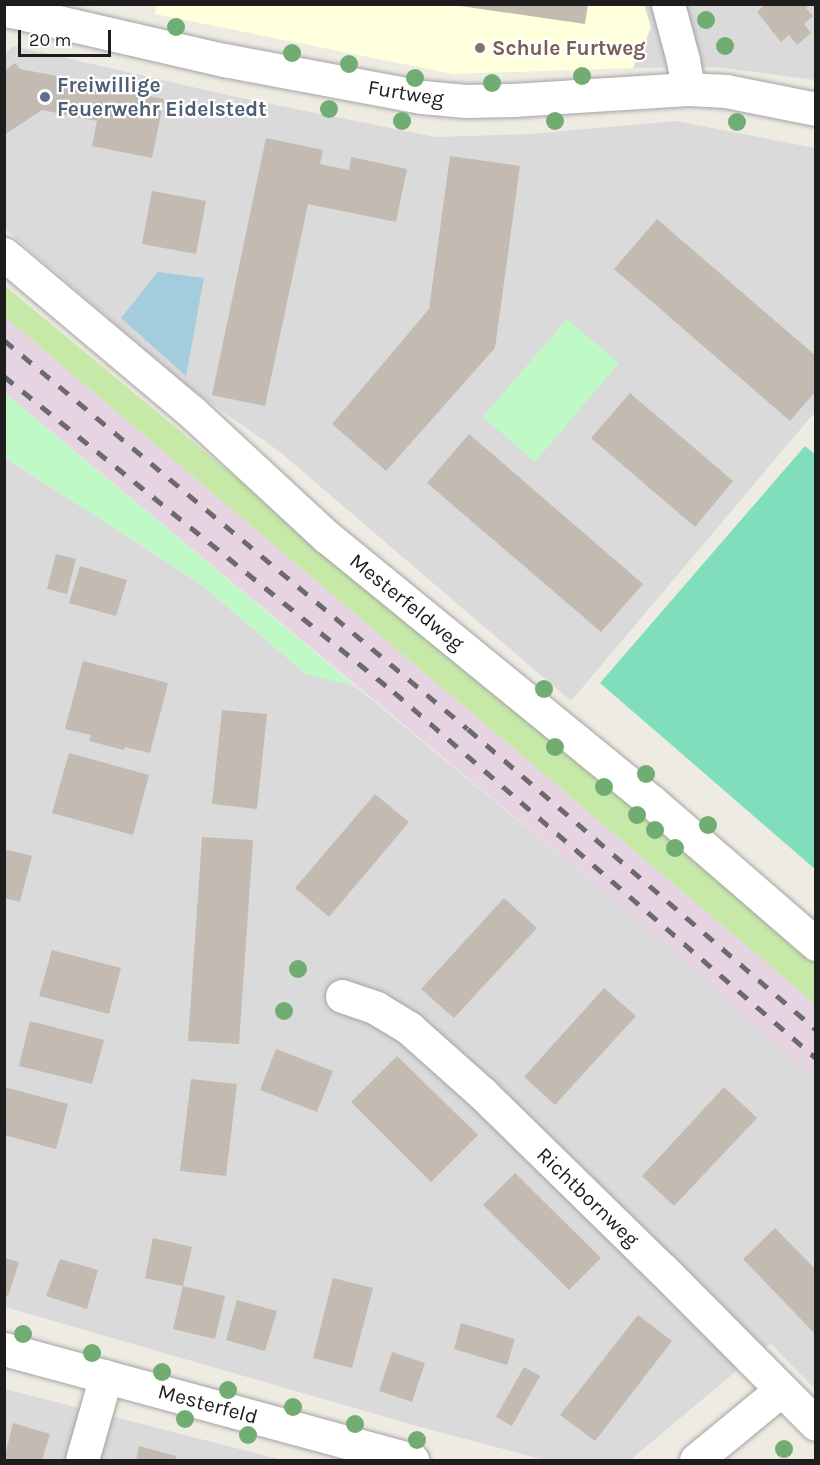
<!DOCTYPE html>
<style>
body{margin:0}
#map{position:relative;width:820px;height:1465px;overflow:hidden;background:#eeebe3;font-family:Karla,sans-serif}
div>[style]{position:absolute}
.residential>*{inset:0;background:#dbdada}
.industrial>*{inset:0;background:#e7d4e3}
.education>*{inset:0;background:#feffdb}
.grass>*{inset:0;background:#c6e9a8}
.park>*{inset:0;background:#bff9c5}
.pitch>*{inset:0;background:#80debd}
.water>*{inset:0;background:#a3cddc}
.building>*{inset:0;background:#c3bab2}
.roads{filter:drop-shadow(0 0 2px #a4a4a4) drop-shadow(0 0 2px #a4a4a4)}
.minor>*{height:33px;margin:-16.5px;padding:0 16.5px;transform-origin:16.5px;border-radius:16.5px;background:#fff}
.rail>*{height:4.5px;margin-top:-2.25px;transform-origin:0;background:repeating-linear-gradient(90deg,#6b6b6b 0 12px,transparent 0 24px)}
.trees>*{width:18px;height:18px;margin:-9px;border-radius:50%;background:#71ad73}
.dots>*{width:16px;height:16px;translate:-50% -50%;box-sizing:border-box;border:3px solid #fff;border-radius:50%}
span{translate:-50% -50%;white-space:nowrap;text-align:center;line-height:1.15;-webkit-text-stroke:4.5px #fff;paint-order:stroke}
.education-label{font-size:21px;color:#785e54;font-weight:700}
.left{translate:0 -50%;text-align:left}
.service-label{font-size:21px;color:#4e5e75;font-weight:700}
.street-label{font-size:21px;color:#1d1d1d}
.frame{position:absolute;inset:0;border:6px solid #1d1d1d;pointer-events:none}
.scale{position:absolute;left:18px;top:30px;width:93px;height:27px;box-sizing:border-box;border:3px solid #1d1d1d;border-top:0;padding-left:8px;font-size:18px;line-height:21px;white-space:nowrap;color:#1d1d1d;-webkit-text-stroke:4px #fff;paint-order:stroke}
</style>
<div id="map">
<div class="residential">
<div style="clip-path:polygon(644px 5px,815px 5px,815px 80px,715px 67px,633px 68px,650px 28px)"></div>
<div style="clip-path:polygon(14px 46px,236px 97px,435px 137px,530px 134px,676px 121px,815px 148px,815px 412px,571px 701px,280px 452px,191px 389px,5px 229px,5px 53px)"></div>
<div style="clip-path:polygon(4px 457px,202px 585px,306px 674px,355px 686px,619px 904px,815px 1079px,815px 1389px,770px 1343px,630px 1460px,545px 1460px,420px 1427px,5px 1307px)"></div>
<div style="clip-path:polygon(5px 1389px,282px 1460px,5px 1460px)"></div>
</div>
<div class="industrial">
<div style="clip-path:polygon(5px 317px,815px 1004px,815px 1079px,619px 904px,5px 393px)"></div>
</div>
<div class="education">
<div style="clip-path:polygon(156px 4px,644px 4px,651px 28px,633px 68px,453px 74px,155px 14px)"></div>
</div>
<div class="grass">
<div style="clip-path:polygon(4px 285px,815px 958px,815px 1004px,5px 317px)"></div>
</div>
<div class="park">
<div style="clip-path:polygon(567px 319px,619px 363px,535px 462px,483px 417px)"></div>
<div style="clip-path:polygon(4px 393px,5px 393px,355px 686px,306px 674px,202px 585px,5px 457px)"></div>
</div>
<div class="pitch">
<div style="clip-path:polygon(805px 446px,816px 455px,815px 869px,600px 683px)"></div>
</div>
<div class="water">
<div style="clip-path:polygon(158px 272px,204px 278px,186px 376px,121px 318px)"></div>
</div>
<div class="building">
<div style="clip-path:polygon(447px 4px,588px 4px,585px 24px)"></div>
<div style="clip-path:polygon(766px 4px,810px 4px,806px 8px,813px 16px,804px 24px,811px 33px,797px 45px,789px 35px,781px 42px,757px 12px)"></div>
<div style="clip-path:polygon(15px 63px,20px 69px,88px 82px,87px 85px,164px 99px,152px 158px,92px 146px,97px 121px,42px 110px,4px 135px,4px 71px)"></div>
<div style="clip-path:polygon(266px 138px,323px 150px,320px 164px,349px 170px,351px 157px,407px 169px,396px 222px,308px 204px,265px 406px,212px 395px)"></div>
<div style="clip-path:polygon(450px 156px,520px 166px,495px 348px,386px 471px,332px 424px,429px 309px)"></div>
<div style="clip-path:polygon(152px 191px,206px 201px,196px 254px,142px 244px)"></div>
<div style="clip-path:polygon(657px 219px,816px 356px,816px 391px,790px 421px,614px 269px)"></div>
<div style="clip-path:polygon(630px 393px,733px 481px,695px 527px,591px 438px)"></div>
<div style="clip-path:polygon(469px 434px,643px 584px,601px 632px,427px 483px)"></div>
<div style="clip-path:polygon(56px 554px,76px 559px,67px 594px,47px 589px)"></div>
<div style="clip-path:polygon(80px 566px,127px 580px,116px 616px,69px 603px)"></div>
<div style="clip-path:polygon(83px 661px,168px 683px,150px 753px,125px 747px,124px 750px,89px 741px,91px 735px,65px 729px)"></div>
<div style="clip-path:polygon(222px 710px,267px 714px,257px 809px,212px 804px)"></div>
<div style="clip-path:polygon(69px 753px,149px 775px,133px 835px,52px 813px)"></div>
<div style="clip-path:polygon(375px 794px,409px 822px,329px 917px,295px 888px)"></div>
<div style="clip-path:polygon(202px 837px,253px 840px,239px 1044px,188px 1041px)"></div>
<div style="clip-path:polygon(4px 849px,32px 856px,20px 902px,4px 898px)"></div>
<div style="clip-path:polygon(504px 898px,537px 928px,454px 1018px,421px 989px)"></div>
<div style="clip-path:polygon(52px 950px,121px 968px,109px 1014px,39px 996px)"></div>
<div style="clip-path:polygon(604px 988px,636px 1016px,555px 1105px,524px 1077px)"></div>
<div style="clip-path:polygon(30px 1021px,104px 1040px,92px 1084px,19px 1066px)"></div>
<div style="clip-path:polygon(276px 1049px,333px 1071px,317px 1112px,260px 1090px)"></div>
<div style="clip-path:polygon(397px 1056px,478px 1135px,431px 1182px,351px 1102px)"></div>
<div style="clip-path:polygon(191px 1079px,237px 1084px,226px 1176px,180px 1171px)"></div>
<div style="clip-path:polygon(4px 1087px,68px 1104px,56px 1149px,4px 1135px)"></div>
<div style="clip-path:polygon(724px 1087px,757px 1118px,674px 1206px,642px 1176px)"></div>
<div style="clip-path:polygon(515px 1173px,601px 1258px,569px 1290px,483px 1205px)"></div>
<div style="clip-path:polygon(775px 1228px,816px 1270px,816px 1335px,743px 1259px)"></div>
<div style="clip-path:polygon(153px 1238px,192px 1247px,183px 1286px,225px 1296px,215px 1339px,173px 1329px,183px 1286px,145px 1278px)"></div>
<div style="clip-path:polygon(4px 1258px,19px 1262px,8px 1296px,4px 1295px)"></div>
<div style="clip-path:polygon(60px 1259px,98px 1270px,87px 1309px,46px 1296px)"></div>
<div style="clip-path:polygon(333px 1278px,373px 1288px,352px 1368px,313px 1358px)"></div>
<div style="clip-path:polygon(237px 1300px,277px 1311px,265px 1351px,226px 1340px)"></div>
<div style="clip-path:polygon(638px 1315px,672px 1341px,595px 1441px,560px 1415px)"></div>
<div style="clip-path:polygon(461px 1323px,515px 1339px,507px 1365px,454px 1349px)"></div>
<div style="clip-path:polygon(392px 1352px,425px 1363px,412px 1402px,379px 1391px)"></div>
<div style="clip-path:polygon(524px 1367px,540px 1376px,512px 1426px,496px 1417px)"></div>
<div style="clip-path:polygon(13px 1423px,50px 1434px,42px 1460px,4px 1460px)"></div>
<div style="clip-path:polygon(139px 1446px,176px 1456px,175px 1460px,136px 1460px)"></div>
</div>
<div class="roads">
<div class="minor">
<div style="left:668px;top:4px;width:58px;rotate:75deg"></div>
<div style="left:683px;top:60px;width:29px;rotate:80deg"></div>
<div style="left:4px;top:6px;width:9px;rotate:36deg"></div>
<div style="left:11px;top:11px;width:219px;rotate:13deg"></div>
<div style="left:224px;top:60px;width:201px;rotate:10.6deg"></div>
<div style="left:422px;top:97px;width:44px;rotate:5.2deg"></div>
<div style="left:466px;top:101px;width:47px;rotate:-1.2deg"></div>
<div style="left:513px;top:100px;width:175px;rotate:-3.6deg"></div>
<div style="left:688px;top:89px;width:38px;rotate:3deg"></div>
<div style="left:726px;top:91px;width:92px;rotate:11.3deg"></div>
<div style="left:4px;top:254px;width:247px;rotate:40.1deg"></div>
<div style="left:193px;top:413px;width:183px;rotate:42.8deg"></div>
<div style="left:327px;top:537px;width:419px;rotate:39.2deg"></div>
<div style="left:652px;top:802px;width:217px;rotate:40.9deg"></div>
<div style="left:342px;top:996px;width:36px;rotate:19deg"></div>
<div style="left:376px;top:1008px;width:39px;rotate:31deg"></div>
<div style="left:409px;top:1028px;width:99px;rotate:41.7deg"></div>
<div style="left:483px;top:1094px;width:250px;rotate:44.4deg"></div>
<div style="left:662px;top:1269px;width:218px;rotate:45.2deg"></div>
<div style="left:4px;top:1349px;width:423px;rotate:15.2deg"></div>
<div style="left:82px;top:1460px;width:87px;rotate:-74.1deg"></div>
<div style="left:696px;top:1460px;width:110px;rotate:-39.5deg"></div>
</div>
</div>
<div class="rail">
<div style="left:4px;top:340px;width:605px;rotate:39.98deg"></div>
<div style="left:468px;top:729px;width:459px;rotate:40.8deg"></div>
<div style="left:4px;top:376px;width:502px;rotate:39.02deg"></div>
<div style="left:394px;top:692px;width:559px;rotate:40.94deg"></div>
</div>
<div class="trees">
<div style="left:706px;top:20px"></div>
<div style="left:176px;top:27px"></div>
<div style="left:725px;top:46px"></div>
<div style="left:292px;top:53px"></div>
<div style="left:349px;top:64px"></div>
<div style="left:582px;top:76px"></div>
<div style="left:415px;top:78px"></div>
<div style="left:492px;top:83px"></div>
<div style="left:329px;top:109px"></div>
<div style="left:402px;top:121px"></div>
<div style="left:555px;top:121px"></div>
<div style="left:737px;top:122px"></div>
<div style="left:544px;top:689px"></div>
<div style="left:555px;top:747px"></div>
<div style="left:646px;top:774px"></div>
<div style="left:604px;top:787px"></div>
<div style="left:637px;top:815px"></div>
<div style="left:708px;top:825px"></div>
<div style="left:655px;top:830px"></div>
<div style="left:675px;top:848px"></div>
<div style="left:298px;top:969px"></div>
<div style="left:284px;top:1011px"></div>
<div style="left:23px;top:1334px"></div>
<div style="left:92px;top:1353px"></div>
<div style="left:162px;top:1372px"></div>
<div style="left:228px;top:1390px"></div>
<div style="left:293px;top:1407px"></div>
<div style="left:185px;top:1419px"></div>
<div style="left:355px;top:1424px"></div>
<div style="left:248px;top:1435px"></div>
<div style="left:417px;top:1440px"></div>
<div style="left:784px;top:1449px"></div>
</div>
<div class="dots">
<div style="left:480px;top:48px;background:#8d6e63"></div>
<div style="left:45px;top:97px;background:#5c6f8a"></div>
</div>
<div class="education-label">
<span class="left" style="left:492px;top:48px">Schule Furtweg</span>
</div>
<div class="service-label">
<span class="left" style="left:57px;top:97px">Freiwillige<br>Feuerwehr Eidelstedt</span>
</div>
<div class="street-label">
<span style="left:406px;top:93px;rotate:9deg">Furtweg</span>
<span style="left:407px;top:602px;rotate:39deg">Mesterfeldweg</span>
<span style="left:588px;top:1197px;rotate:44deg">Richtbornweg</span>
<span style="left:208px;top:1404px;rotate:15deg">Mesterfeld</span>
</div>
<div class="frame"></div>
<div class="scale">20 m</div>
</div>
